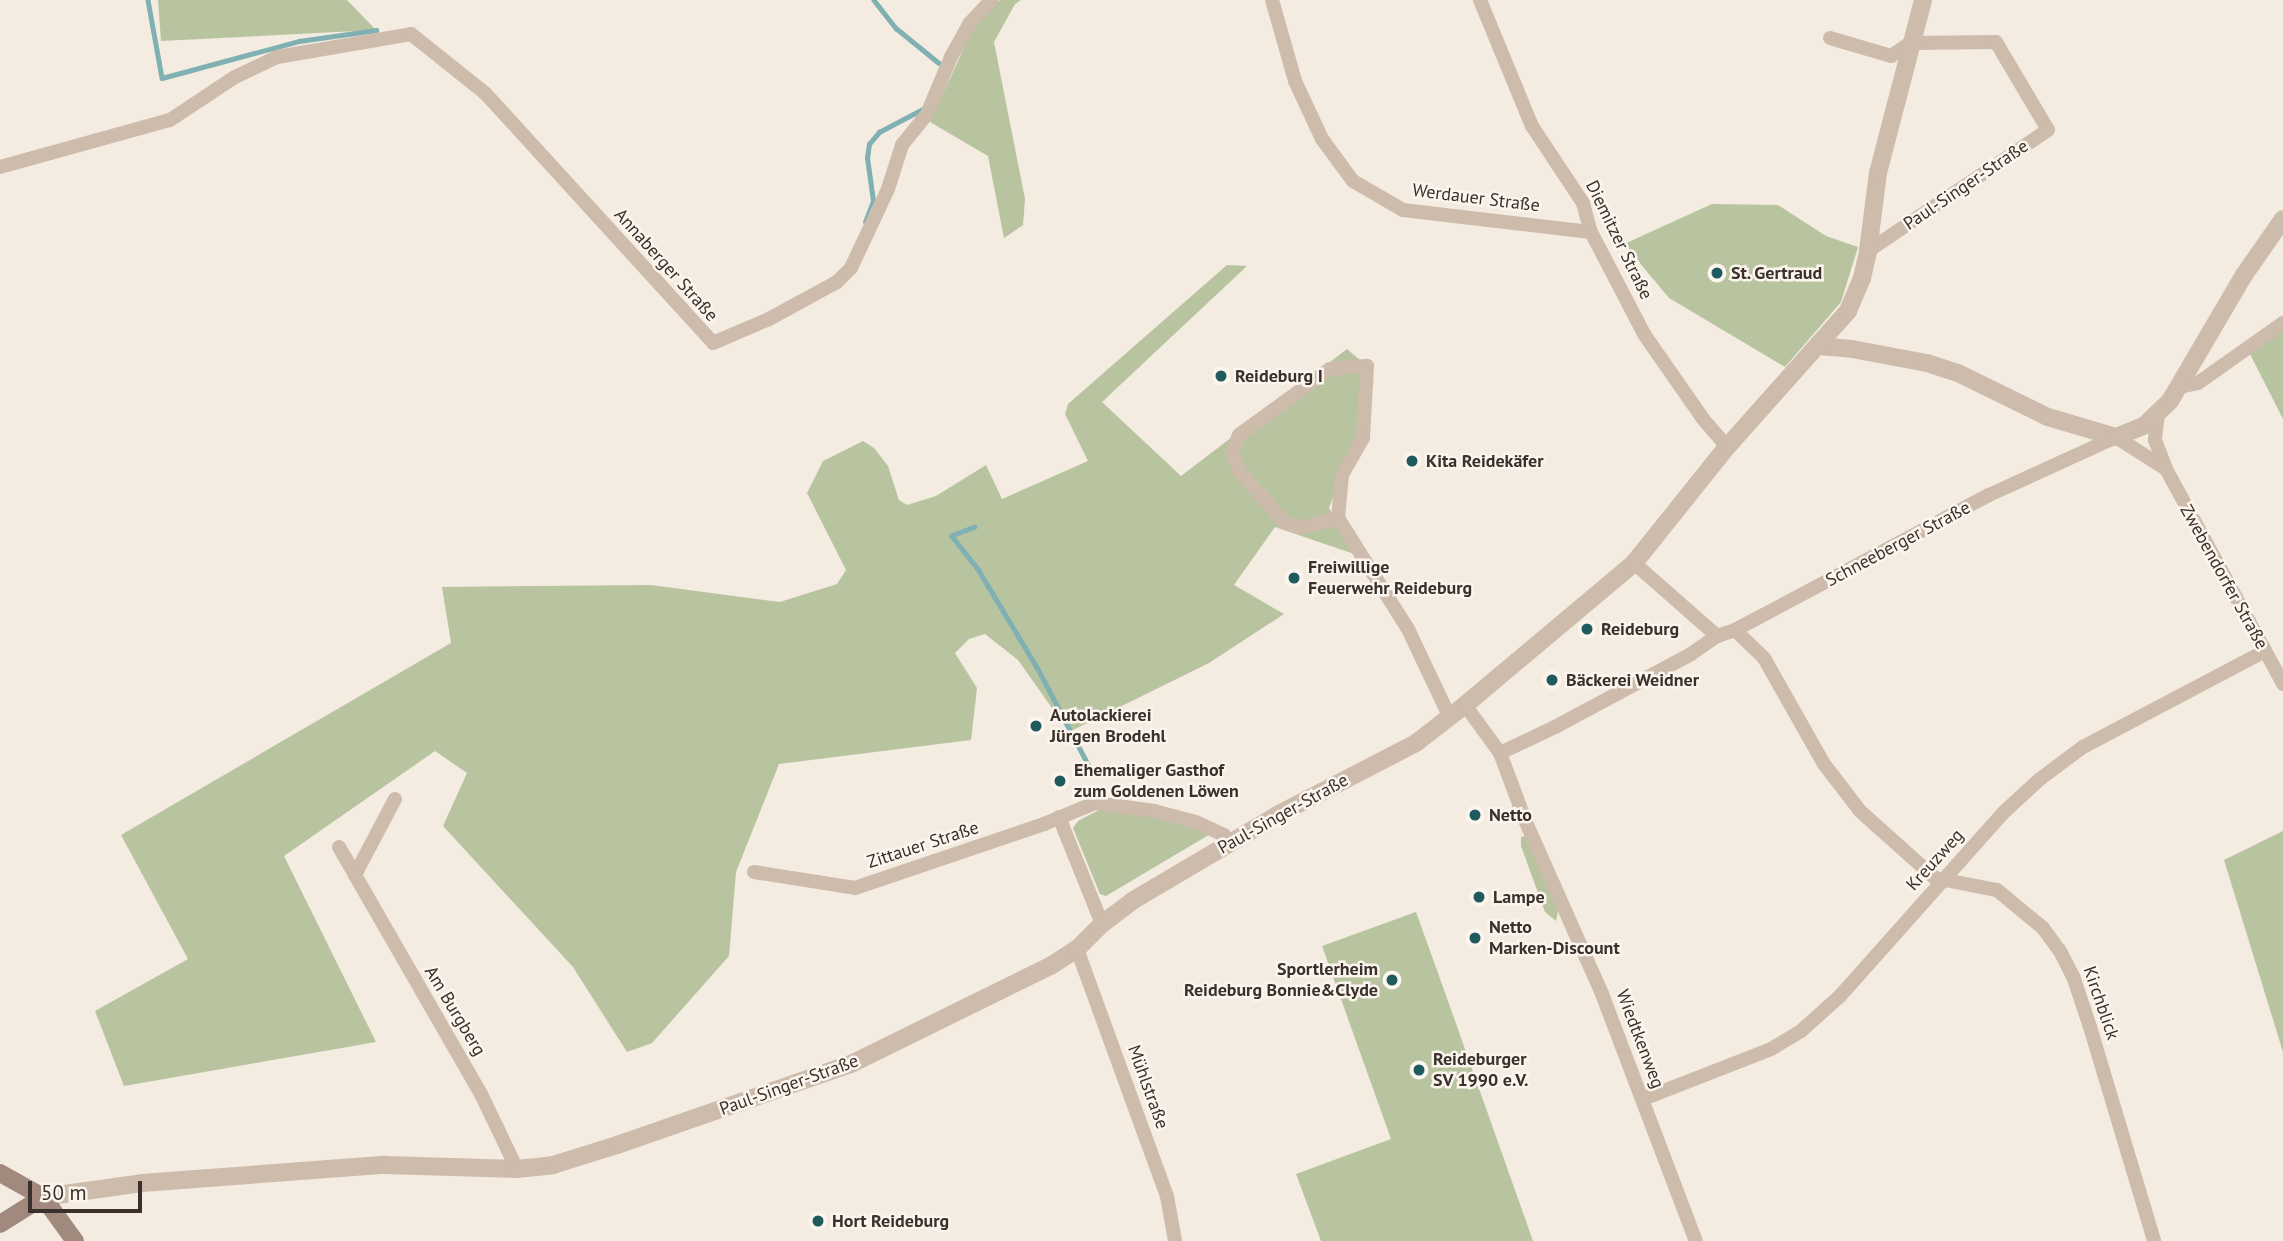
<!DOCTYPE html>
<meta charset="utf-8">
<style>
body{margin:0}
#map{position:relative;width:2283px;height:1241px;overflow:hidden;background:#f4ebe1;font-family:"PT Sans",sans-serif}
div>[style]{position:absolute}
.green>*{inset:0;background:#b8c4a0}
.stream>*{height:4.5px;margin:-2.25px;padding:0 2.25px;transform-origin:2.25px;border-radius:2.25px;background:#7fb0b2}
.minor>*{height:14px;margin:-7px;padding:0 7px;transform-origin:7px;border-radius:7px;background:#cdbbac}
.tertiary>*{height:18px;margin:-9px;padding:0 9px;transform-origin:9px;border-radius:9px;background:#cdbbac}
.secondary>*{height:18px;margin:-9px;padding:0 9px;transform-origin:9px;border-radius:9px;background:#a18a7d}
.dots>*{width:19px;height:19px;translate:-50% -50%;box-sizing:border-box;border:4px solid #fbf5ee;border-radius:50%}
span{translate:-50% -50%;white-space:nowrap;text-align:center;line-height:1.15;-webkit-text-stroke:5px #fbf5ee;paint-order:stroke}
.street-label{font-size:18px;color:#3b302b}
.poi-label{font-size:18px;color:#3b302b;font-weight:700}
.left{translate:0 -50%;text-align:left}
.right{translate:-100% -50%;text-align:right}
.scale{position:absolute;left:28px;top:1181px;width:114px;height:32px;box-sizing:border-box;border:4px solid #3b302b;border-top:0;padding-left:9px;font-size:21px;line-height:24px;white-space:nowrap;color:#3b302b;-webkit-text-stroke:5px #fbf5ee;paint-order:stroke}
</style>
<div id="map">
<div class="green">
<div style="clip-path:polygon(158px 0,347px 0,376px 30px,161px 41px)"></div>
<div style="clip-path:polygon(1000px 0,1021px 0,1015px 4px,994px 42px,1025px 199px,1023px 225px,1004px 238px,988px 156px,930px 122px,974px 26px)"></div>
<div style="clip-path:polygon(1712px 204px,1778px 205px,1826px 236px,1858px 247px,1841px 302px,1785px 367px,1669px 298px,1624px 244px)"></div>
<div style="clip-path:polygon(1227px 265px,1247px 266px,1102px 402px,1181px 476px,1347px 349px,1367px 366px,1363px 438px,1342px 475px,1329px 508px,1357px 555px,1275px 527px,1234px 585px,1284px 614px,1209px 663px,1069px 732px,1018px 660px,985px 634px,969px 639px,955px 653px,977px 688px,971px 740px,779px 764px,736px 872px,729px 956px,652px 1043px,627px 1052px,573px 967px,443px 826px,467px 773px,435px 751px,284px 856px,376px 1042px,124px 1086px,95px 1011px,188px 959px,121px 835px,451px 643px,442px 587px,651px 585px,780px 602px,837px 584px,846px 570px,807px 493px,823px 461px,863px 441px,874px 448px,888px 466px,899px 500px,907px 505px,936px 496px,986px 465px,1002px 499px,1088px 461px,1065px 414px,1068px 404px)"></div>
<div style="clip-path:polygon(2283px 329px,2283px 419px,2250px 354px)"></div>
<div style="clip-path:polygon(1101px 809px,1128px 809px,1212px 833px,1106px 896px,1100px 894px,1073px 828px,1078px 821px)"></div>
<div style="clip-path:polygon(2283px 831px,2283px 1052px,2224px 860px)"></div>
<div style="clip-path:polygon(1525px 836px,1558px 911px,1556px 921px,1545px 912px,1521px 846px,1521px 837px)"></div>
<div style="clip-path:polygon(1416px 912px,1448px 1001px,1533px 1241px,1321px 1241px,1296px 1174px,1391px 1139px,1322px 946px)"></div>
</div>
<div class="stream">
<div style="left:148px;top:0;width:79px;rotate:79.8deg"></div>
<div style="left:162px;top:78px;width:142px;rotate:-15.1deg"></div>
<div style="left:299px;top:41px;width:78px;rotate:-8.1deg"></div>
<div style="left:874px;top:0;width:36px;rotate:52deg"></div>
<div style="left:896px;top:28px;width:55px;rotate:39.1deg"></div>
<div style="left:865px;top:222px;width:22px;rotate:-69deg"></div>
<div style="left:873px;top:201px;width:43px;rotate:-97.9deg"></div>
<div style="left:867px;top:158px;width:14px;rotate:-82deg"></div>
<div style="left:869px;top:144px;width:16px;rotate:-50deg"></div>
<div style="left:879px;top:132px;width:50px;rotate:-27.6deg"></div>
<div style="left:975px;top:527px;width:25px;rotate:159deg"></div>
<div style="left:952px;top:536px;width:42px;rotate:51.8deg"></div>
<div style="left:978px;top:569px;width:114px;rotate:59deg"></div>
<div style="left:1037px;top:667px;width:114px;rotate:62.3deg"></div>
</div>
<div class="minor">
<div style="left:1272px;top:0;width:84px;rotate:74.1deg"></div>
<div style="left:1295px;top:81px;width:64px;rotate:65deg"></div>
<div style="left:1322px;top:139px;width:52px;rotate:53.6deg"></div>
<div style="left:1353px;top:181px;width:58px;rotate:30.1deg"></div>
<div style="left:1403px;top:210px;width:189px;rotate:6.7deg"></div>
<div style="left:1480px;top:0;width:136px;rotate:67.6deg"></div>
<div style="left:1532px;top:126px;width:92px;rotate:56.5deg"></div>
<div style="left:1583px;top:203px;width:30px;rotate:75deg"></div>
<div style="left:1591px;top:232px;width:115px;rotate:62.5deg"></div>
<div style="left:1644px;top:334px;width:103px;rotate:55.2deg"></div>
<div style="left:1703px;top:419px;width:37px;rotate:49deg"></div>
<div style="left:1830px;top:38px;width:64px;rotate:16.4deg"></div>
<div style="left:1891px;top:56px;width:23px;rotate:-34deg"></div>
<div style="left:1910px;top:43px;width:86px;rotate:-0.7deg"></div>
<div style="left:1996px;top:42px;width:102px;rotate:59.4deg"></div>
<div style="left:2048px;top:130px;width:217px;rotate:146.1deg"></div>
<div style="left:0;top:167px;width:176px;rotate:-15.5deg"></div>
<div style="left:170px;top:120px;width:78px;rotate:-33.5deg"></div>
<div style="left:235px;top:77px;width:47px;rotate:-25.5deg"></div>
<div style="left:277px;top:57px;width:136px;rotate:-9.7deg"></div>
<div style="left:411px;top:34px;width:95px;rotate:38.6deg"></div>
<div style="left:485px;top:93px;width:338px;rotate:47.6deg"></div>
<div style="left:713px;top:343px;width:61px;rotate:-23.2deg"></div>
<div style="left:769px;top:319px;width:77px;rotate:-28.6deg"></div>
<div style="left:837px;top:282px;width:20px;rotate:-45deg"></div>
<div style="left:851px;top:268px;width:87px;rotate:-64.9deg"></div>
<div style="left:888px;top:189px;width:46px;rotate:-72.3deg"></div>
<div style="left:902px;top:145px;width:40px;rotate:-51deg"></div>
<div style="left:927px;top:114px;width:62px;rotate:-67.2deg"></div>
<div style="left:951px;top:57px;width:38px;rotate:-61deg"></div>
<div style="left:969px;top:24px;width:33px;rotate:-47deg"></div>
<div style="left:2179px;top:387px;width:19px;rotate:-12deg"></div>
<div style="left:2198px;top:383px;width:104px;rotate:-35.2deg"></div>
<div style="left:2158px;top:414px;width:26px;rotate:97deg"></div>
<div style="left:2155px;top:440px;width:31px;rotate:69deg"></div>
<div style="left:2166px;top:469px;width:245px;rotate:61.4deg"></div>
<div style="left:1338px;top:518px;width:38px;rotate:165deg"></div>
<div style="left:1301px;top:528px;width:18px;rotate:-161deg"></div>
<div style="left:1284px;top:522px;width:67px;rotate:-131.3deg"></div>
<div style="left:1240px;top:472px;width:21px;rotate:-113deg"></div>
<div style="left:1232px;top:453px;width:19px;rotate:-69deg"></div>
<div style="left:1239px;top:435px;width:112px;rotate:-36deg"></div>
<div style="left:1330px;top:369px;width:37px;rotate:-5deg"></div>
<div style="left:1367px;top:366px;width:72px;rotate:93.2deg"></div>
<div style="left:1363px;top:438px;width:43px;rotate:119.6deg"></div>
<div style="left:1342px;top:475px;width:43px;rotate:95.3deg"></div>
<div style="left:1338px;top:518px;width:131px;rotate:57.8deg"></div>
<div style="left:1408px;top:629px;width:98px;rotate:64.7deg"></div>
<div style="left:1634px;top:563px;width:111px;rotate:41.3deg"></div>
<div style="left:1735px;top:630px;width:40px;rotate:44deg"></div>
<div style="left:1764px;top:658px;width:122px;rotate:60.5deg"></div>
<div style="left:1824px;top:764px;width:59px;rotate:52.5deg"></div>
<div style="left:1860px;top:811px;width:101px;rotate:41.8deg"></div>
<div style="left:1935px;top:878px;width:63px;rotate:11deg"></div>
<div style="left:1997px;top:890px;width:60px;rotate:39.6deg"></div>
<div style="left:2043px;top:928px;width:29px;rotate:54deg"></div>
<div style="left:2060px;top:951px;width:28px;rotate:63deg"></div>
<div style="left:2073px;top:976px;width:54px;rotate:71.6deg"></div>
<div style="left:2090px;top:1027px;width:223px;rotate:73.3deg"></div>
<div style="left:1465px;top:705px;width:59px;rotate:53.9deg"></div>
<div style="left:1500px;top:753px;width:72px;rotate:69.5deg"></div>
<div style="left:1525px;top:820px;width:190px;rotate:66.1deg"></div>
<div style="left:1602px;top:994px;width:264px;rotate:69.2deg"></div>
<div style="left:1500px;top:753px;width:61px;rotate:-25.3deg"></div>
<div style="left:1555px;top:727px;width:154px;rotate:-28.2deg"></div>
<div style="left:1691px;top:654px;width:32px;rotate:-35deg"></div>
<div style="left:1717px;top:636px;width:19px;rotate:-18deg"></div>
<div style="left:1735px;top:630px;width:288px;rotate:-28deg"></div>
<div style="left:1989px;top:495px;width:140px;rotate:-24.5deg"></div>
<div style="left:2116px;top:437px;width:59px;rotate:32.6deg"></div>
<div style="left:395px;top:799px;width:86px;rotate:117.8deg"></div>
<div style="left:355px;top:875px;width:253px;rotate:60.1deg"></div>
<div style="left:481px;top:1094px;width:83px;rotate:64.4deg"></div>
<div style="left:1059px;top:817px;width:115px;rotate:68.1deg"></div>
<div style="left:339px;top:847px;width:32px;rotate:60deg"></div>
<div style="left:754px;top:872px;width:102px;rotate:9deg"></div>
<div style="left:855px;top:888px;width:200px;rotate:-18.7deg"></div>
<div style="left:1044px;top:824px;width:55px;rotate:-22.4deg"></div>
<div style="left:1095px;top:803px;width:60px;rotate:7.7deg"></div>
<div style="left:1154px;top:811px;width:43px;rotate:14.7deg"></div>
<div style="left:1196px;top:822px;width:31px;rotate:25deg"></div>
<div style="left:1224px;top:835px;width:10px;rotate:61deg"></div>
<div style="left:1077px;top:949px;width:263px;rotate:70deg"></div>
<div style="left:1167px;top:1196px;width:46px;rotate:79.9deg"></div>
<div style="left:1643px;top:1099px;width:137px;rotate:-21.3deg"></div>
<div style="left:1771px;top:1049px;width:35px;rotate:-31deg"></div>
<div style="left:1801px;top:1031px;width:52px;rotate:-41.9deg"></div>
<div style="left:1840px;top:996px;width:246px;rotate:-48.3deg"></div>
<div style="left:2004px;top:812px;width:49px;rotate:-42.5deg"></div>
<div style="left:2040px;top:779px;width:54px;rotate:-36.7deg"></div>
<div style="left:2083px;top:747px;width:206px;rotate:-27.8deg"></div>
</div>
<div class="tertiary">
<div style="left:1819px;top:346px;width:33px;rotate:5deg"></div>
<div style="left:1852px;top:349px;width:76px;rotate:10.6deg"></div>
<div style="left:1927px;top:363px;width:33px;rotate:18deg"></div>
<div style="left:1958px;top:373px;width:100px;rotate:26.1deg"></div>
<div style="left:2048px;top:417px;width:71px;rotate:16.4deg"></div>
<div style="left:2116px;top:437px;width:31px;rotate:-22deg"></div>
<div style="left:2145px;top:425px;width:35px;rotate:-44deg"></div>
<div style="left:2170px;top:401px;width:146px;rotate:-59.6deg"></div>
<div style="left:2244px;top:275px;width:68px;rotate:-55.1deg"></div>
<div style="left:43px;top:1197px;width:100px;rotate:-8deg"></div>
<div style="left:142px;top:1183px;width:243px;rotate:-4.3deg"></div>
<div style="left:384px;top:1165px;width:133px;rotate:1.7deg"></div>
<div style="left:517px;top:1169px;width:36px;rotate:-6deg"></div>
<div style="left:553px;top:1165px;width:67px;rotate:-17.4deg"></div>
<div style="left:617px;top:1145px;width:248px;rotate:-19.1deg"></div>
<div style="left:851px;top:1064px;width:224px;rotate:-26.2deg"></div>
<div style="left:1052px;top:965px;width:30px;rotate:-33deg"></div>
<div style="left:1077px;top:949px;width:35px;rotate:-45deg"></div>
<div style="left:1102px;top:924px;width:38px;rotate:-37deg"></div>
<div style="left:1132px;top:901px;width:171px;rotate:-30.6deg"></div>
<div style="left:1279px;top:814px;width:154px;rotate:-27.4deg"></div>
<div style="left:1416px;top:743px;width:62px;rotate:-37.8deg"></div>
<div style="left:1465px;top:705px;width:221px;rotate:-40deg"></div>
<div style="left:1634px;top:563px;width:149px;rotate:-51.3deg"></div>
<div style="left:1727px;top:447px;width:182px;rotate:-48.3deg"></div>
<div style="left:1848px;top:311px;width:36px;rotate:-67deg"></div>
<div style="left:1862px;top:278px;width:28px;rotate:-77deg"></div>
<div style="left:1868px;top:251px;width:79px;rotate:-82.7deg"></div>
<div style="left:1878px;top:173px;width:179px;rotate:-75.4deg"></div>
</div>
<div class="secondary">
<div style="left:0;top:1173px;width:49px;rotate:29.2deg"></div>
<div style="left:43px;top:1197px;width:54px;rotate:54deg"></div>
<div style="left:0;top:1224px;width:51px;rotate:-32.1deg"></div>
</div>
<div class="dots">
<div style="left:1717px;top:273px;background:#1f5a5e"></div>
<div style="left:1221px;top:376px;background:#1f5a5e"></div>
<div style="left:1412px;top:461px;background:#1f5a5e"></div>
<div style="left:1294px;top:578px;background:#1f5a5e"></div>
<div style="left:1587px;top:629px;background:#1f5a5e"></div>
<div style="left:1552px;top:680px;background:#1f5a5e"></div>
<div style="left:1036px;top:726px;background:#1f5a5e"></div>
<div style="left:1060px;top:781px;background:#1f5a5e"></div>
<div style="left:1475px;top:815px;background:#1f5a5e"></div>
<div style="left:1479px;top:897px;background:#1f5a5e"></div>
<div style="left:1475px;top:938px;background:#1f5a5e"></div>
<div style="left:1392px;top:980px;background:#1f5a5e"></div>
<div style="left:1419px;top:1070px;background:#1f5a5e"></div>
<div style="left:818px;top:1221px;background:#1f5a5e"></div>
</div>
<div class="street-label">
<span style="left:1966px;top:185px;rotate:-34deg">Paul-Singer-Straße</span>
<span style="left:1476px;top:198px;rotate:7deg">Werdauer Straße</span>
<span style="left:1619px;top:240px;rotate:64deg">Diemitzer Straße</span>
<span style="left:666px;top:265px;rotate:48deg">Annaberger Straße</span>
<span style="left:1898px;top:544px;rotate:-28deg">Schneeberger Straße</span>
<span style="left:2224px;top:577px;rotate:61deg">Zwebendorfer Straße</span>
<span style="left:1283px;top:814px;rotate:-29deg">Paul-Singer-Straße</span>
<span style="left:923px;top:845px;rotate:-18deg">Zittauer Straße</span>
<span style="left:1935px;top:860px;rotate:-48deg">Kreuzweg</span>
<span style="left:2101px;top:1003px;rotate:71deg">Kirchblick</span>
<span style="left:455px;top:1011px;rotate:59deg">Am Burgberg</span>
<span style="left:1640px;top:1039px;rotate:69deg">Wiedtkenweg</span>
<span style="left:789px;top:1085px;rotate:-20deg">Paul-Singer-Straße</span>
<span style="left:1148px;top:1087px;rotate:70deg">Mühlstraße</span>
</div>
<div class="poi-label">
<span class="left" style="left:1731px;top:273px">St. Gertraud</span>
<span class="left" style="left:1235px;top:376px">Reideburg I</span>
<span class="left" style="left:1426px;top:461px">Kita Reidekäfer</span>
<span class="left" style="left:1308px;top:578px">Freiwillige<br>Feuerwehr Reideburg</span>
<span class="left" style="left:1601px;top:629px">Reideburg</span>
<span class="left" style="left:1566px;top:680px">Bäckerei Weidner</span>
<span class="left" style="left:1050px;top:726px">Autolackierei<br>Jürgen Brodehl</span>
<span class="left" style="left:1074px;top:781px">Ehemaliger Gasthof<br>zum Goldenen Löwen</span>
<span class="left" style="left:1489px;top:815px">Netto</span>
<span class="left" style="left:1493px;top:897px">Lampe</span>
<span class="left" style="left:1489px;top:938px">Netto<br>Marken-Discount</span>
<span class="right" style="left:1378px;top:980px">Sportlerheim<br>Reideburg Bonnie&amp;Clyde</span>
<span class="left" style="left:1433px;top:1070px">Reideburger<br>SV 1990 e.V.</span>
<span class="left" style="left:832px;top:1221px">Hort Reideburg</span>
</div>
<div class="scale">50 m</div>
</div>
